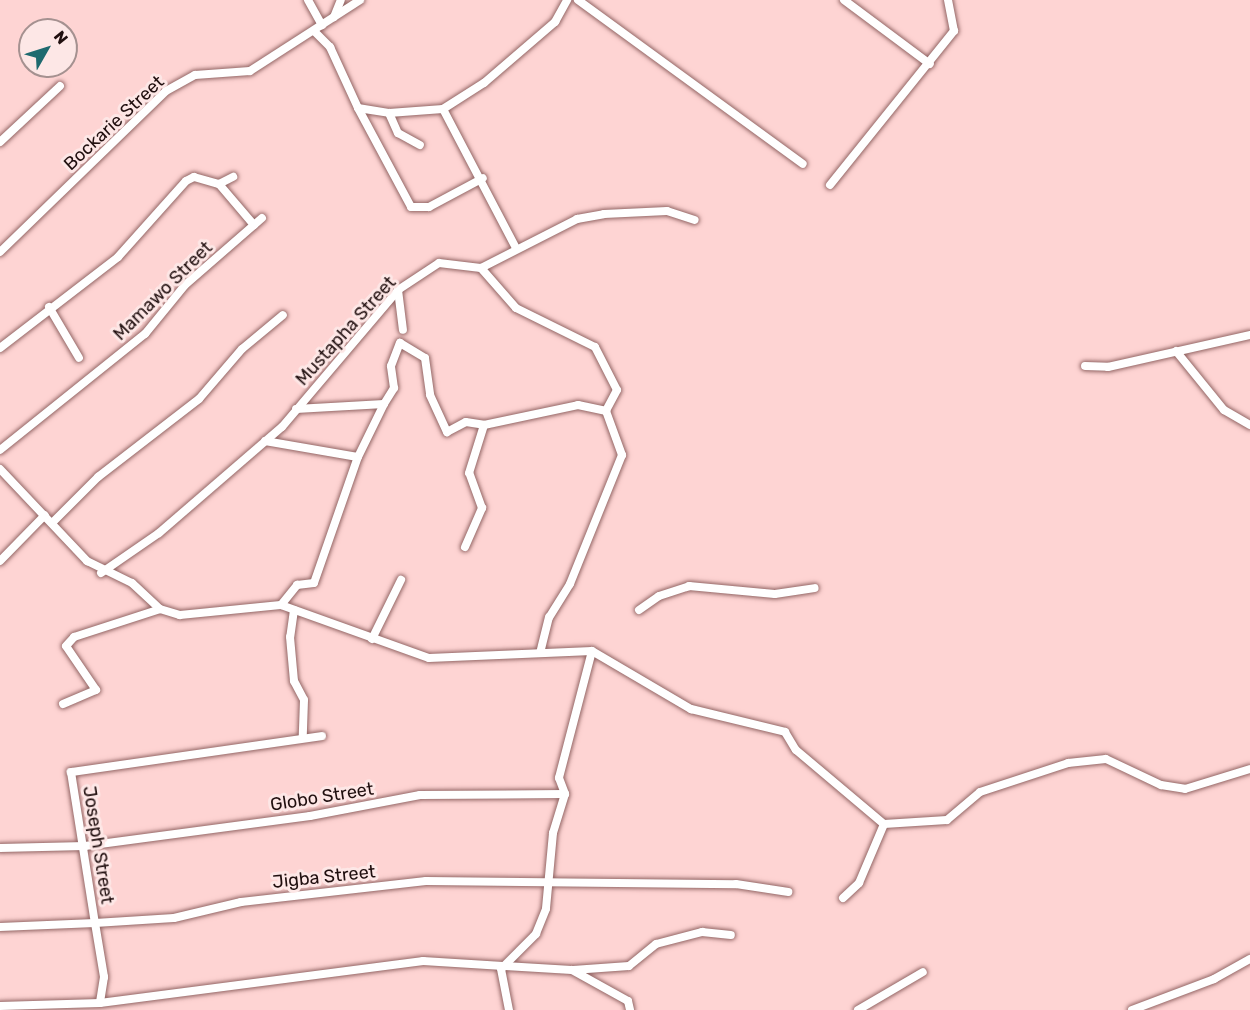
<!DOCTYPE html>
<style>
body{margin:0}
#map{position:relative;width:1250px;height:1010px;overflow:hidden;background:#fed4d3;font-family:Rubik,sans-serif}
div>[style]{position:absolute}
.roads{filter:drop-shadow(0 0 2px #936665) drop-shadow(0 0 2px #936665)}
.minor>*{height:8px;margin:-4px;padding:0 4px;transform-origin:4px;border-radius:4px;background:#fff}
span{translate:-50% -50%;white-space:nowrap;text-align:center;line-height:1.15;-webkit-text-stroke:6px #fde7e6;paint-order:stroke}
.street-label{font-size:18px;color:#200f0f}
.north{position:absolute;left:18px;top:18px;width:60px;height:60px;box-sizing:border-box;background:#fde7e6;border:2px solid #a59190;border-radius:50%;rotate:51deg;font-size:16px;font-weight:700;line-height:24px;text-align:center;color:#200f0f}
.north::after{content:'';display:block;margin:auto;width:21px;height:27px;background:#1e6a6f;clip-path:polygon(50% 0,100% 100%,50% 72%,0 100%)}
</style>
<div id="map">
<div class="roads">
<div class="minor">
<div style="left:308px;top:0;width:29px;rotate:61deg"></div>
<div style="left:578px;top:0;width:278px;rotate:36.1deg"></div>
<div style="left:844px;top:0;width:107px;rotate:36.7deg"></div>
<div style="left:334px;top:17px;width:18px;rotate:-68deg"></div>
<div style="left:314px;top:31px;width:23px;rotate:45deg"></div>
<div style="left:330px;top:47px;width:67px;rotate:65.3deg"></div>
<div style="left:358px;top:108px;width:31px;rotate:9deg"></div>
<div style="left:389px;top:113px;width:54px;rotate:-4.2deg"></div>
<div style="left:443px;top:109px;width:49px;rotate:-32.4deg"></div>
<div style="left:484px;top:83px;width:94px;rotate:-40.7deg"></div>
<div style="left:555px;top:22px;width:25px;rotate:-61deg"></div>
<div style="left:358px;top:108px;width:112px;rotate:61.8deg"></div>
<div style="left:411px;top:207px;width:18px"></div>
<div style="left:429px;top:207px;width:61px;rotate:-28.2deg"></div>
<div style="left:443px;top:109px;width:155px;rotate:62.3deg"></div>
<div style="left:389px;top:113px;width:22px;rotate:66deg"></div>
<div style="left:398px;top:133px;width:25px;rotate:29deg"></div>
<div style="left:0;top:142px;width:82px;rotate:-43deg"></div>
<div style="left:219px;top:184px;width:54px;rotate:49.5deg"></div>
<div style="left:830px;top:185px;width:198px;rotate:-51.2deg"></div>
<div style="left:954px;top:31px;width:32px;rotate:-101deg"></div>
<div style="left:0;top:252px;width:231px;rotate:-44.1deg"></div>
<div style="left:166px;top:91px;width:33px;rotate:-29deg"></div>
<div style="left:195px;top:75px;width:55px;rotate:-4.2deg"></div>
<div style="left:250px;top:71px;width:131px;rotate:-32.8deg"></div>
<div style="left:481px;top:268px;width:53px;rotate:48.8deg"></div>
<div style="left:516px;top:308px;width:88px;rotate:26.3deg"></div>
<div style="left:595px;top:347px;width:48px;rotate:62.9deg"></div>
<div style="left:617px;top:390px;width:24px;rotate:118deg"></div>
<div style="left:606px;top:411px;width:47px;rotate:70deg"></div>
<div style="left:622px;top:455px;width:139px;rotate:112deg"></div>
<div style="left:570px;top:584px;width:39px;rotate:122deg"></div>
<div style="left:549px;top:617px;width:37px;rotate:104deg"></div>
<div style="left:398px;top:290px;width:40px;rotate:82.9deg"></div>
<div style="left:49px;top:307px;width:59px;rotate:59.5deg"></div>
<div style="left:0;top:348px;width:149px;rotate:-37.6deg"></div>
<div style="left:118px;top:257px;width:102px;rotate:-48.2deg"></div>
<div style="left:186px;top:181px;width:9px;rotate:-27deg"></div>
<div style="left:194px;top:177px;width:26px;rotate:16deg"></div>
<div style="left:219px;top:184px;width:16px;rotate:-27deg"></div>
<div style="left:1176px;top:351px;width:76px;rotate:50.9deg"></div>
<div style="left:1224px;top:410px;width:30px;rotate:30deg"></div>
<div style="left:1085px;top:366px;width:23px;rotate:2deg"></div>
<div style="left:1108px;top:367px;width:146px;rotate:-12.7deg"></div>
<div style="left:296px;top:409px;width:88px;rotate:-3.3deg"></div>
<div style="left:384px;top:404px;width:19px;rotate:-58deg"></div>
<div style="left:394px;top:388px;width:22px;rotate:-98deg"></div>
<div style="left:391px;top:366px;width:25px;rotate:-69deg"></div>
<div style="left:400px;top:343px;width:29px;rotate:31deg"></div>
<div style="left:425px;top:358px;width:37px;rotate:82deg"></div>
<div style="left:430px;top:395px;width:41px;rotate:65.3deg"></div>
<div style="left:447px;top:432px;width:21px;rotate:-28deg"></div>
<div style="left:466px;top:422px;width:18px;rotate:9deg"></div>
<div style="left:484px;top:425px;width:96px;rotate:-12deg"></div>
<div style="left:578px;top:405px;width:29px;rotate:12deg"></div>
<div style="left:265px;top:441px;width:94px;rotate:9.8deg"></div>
<div style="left:0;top:450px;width:186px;rotate:-38.7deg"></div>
<div style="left:145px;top:334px;width:63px;rotate:-50.8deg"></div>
<div style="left:185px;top:285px;width:102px;rotate:-41deg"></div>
<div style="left:0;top:469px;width:127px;rotate:46.6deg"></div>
<div style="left:87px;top:561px;width:50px;rotate:26.1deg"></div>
<div style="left:132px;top:583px;width:38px;rotate:43deg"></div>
<div style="left:160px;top:609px;width:21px;rotate:17deg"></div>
<div style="left:180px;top:615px;width:101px;rotate:-5.7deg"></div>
<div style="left:281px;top:605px;width:157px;rotate:19.7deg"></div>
<div style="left:429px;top:658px;width:163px;rotate:-2.5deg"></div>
<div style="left:592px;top:651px;width:131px;rotate:104.6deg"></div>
<div style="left:559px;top:778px;width:17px;rotate:69deg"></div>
<div style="left:565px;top:794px;width:41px;rotate:107.1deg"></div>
<div style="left:553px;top:833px;width:76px;rotate:95.3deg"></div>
<div style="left:546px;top:909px;width:27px;rotate:112deg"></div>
<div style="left:536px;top:934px;width:49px;rotate:135deg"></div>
<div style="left:53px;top:522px;width:64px;rotate:-45deg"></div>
<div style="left:98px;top:477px;width:128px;rotate:-37.7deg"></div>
<div style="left:199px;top:399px;width:66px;rotate:-49.3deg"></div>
<div style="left:242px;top:349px;width:53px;rotate:-39.7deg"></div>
<div style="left:465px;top:547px;width:43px;rotate:-66.4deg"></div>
<div style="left:482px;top:508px;width:37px;rotate:-110deg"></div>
<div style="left:469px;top:473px;width:50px;rotate:-72.6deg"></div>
<div style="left:0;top:561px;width:64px;rotate:-45.6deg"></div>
<div style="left:101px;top:573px;width:70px;rotate:-34.6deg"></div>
<div style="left:159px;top:533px;width:162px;rotate:-40.8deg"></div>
<div style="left:282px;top:427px;width:180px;rotate:-49.7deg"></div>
<div style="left:398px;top:290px;width:49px;rotate:-33.4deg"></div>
<div style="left:439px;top:263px;width:42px;rotate:6.8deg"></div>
<div style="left:481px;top:268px;width:108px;rotate:-27deg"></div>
<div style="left:577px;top:219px;width:27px;rotate:-10deg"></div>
<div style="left:604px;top:214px;width:63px;rotate:-2.7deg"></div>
<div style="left:667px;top:211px;width:29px;rotate:18deg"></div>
<div style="left:281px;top:605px;width:26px;rotate:-51deg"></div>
<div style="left:297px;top:585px;width:17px;rotate:-7deg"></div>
<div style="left:314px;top:583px;width:133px;rotate:-70.8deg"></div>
<div style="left:358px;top:457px;width:59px;rotate:-63.9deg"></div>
<div style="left:294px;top:610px;width:27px;rotate:98deg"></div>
<div style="left:290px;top:637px;width:44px;rotate:84.8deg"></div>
<div style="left:294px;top:681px;width:21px;rotate:62deg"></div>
<div style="left:304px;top:700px;width:38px;rotate:92deg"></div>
<div style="left:639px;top:610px;width:24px;rotate:-35deg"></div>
<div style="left:659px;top:596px;width:32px;rotate:-18deg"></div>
<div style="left:689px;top:586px;width:86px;rotate:5.3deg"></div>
<div style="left:775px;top:594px;width:40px;rotate:-8.5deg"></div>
<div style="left:372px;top:639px;width:66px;rotate:-63.8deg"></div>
<div style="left:592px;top:651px;width:115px;rotate:30.4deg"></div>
<div style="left:691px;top:709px;width:97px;rotate:13.7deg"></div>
<div style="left:785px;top:732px;width:21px;rotate:59deg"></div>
<div style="left:796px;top:750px;width:115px;rotate:40.1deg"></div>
<div style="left:884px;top:824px;width:63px;rotate:-3.6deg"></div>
<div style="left:947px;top:820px;width:43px;rotate:-40.3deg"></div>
<div style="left:980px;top:792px;width:93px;rotate:-18.2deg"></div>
<div style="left:1068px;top:763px;width:38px;rotate:-6deg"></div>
<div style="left:1106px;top:759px;width:61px;rotate:25.3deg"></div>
<div style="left:1161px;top:785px;width:24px;rotate:9deg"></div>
<div style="left:1185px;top:789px;width:68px;rotate:-17.1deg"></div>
<div style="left:63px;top:704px;width:36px;rotate:-23deg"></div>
<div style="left:96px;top:690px;width:53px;rotate:-124.3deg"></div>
<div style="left:66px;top:646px;width:12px;rotate:-48deg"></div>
<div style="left:74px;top:637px;width:90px;rotate:-18deg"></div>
<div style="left:322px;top:736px;width:254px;rotate:171.8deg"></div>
<div style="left:71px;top:772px;width:153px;rotate:81deg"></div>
<div style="left:95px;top:923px;width:79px;rotate:-3.6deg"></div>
<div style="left:174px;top:918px;width:69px;rotate:-13.4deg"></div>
<div style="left:241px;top:902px;width:186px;rotate:-6.5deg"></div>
<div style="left:426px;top:881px;width:310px;rotate:0.6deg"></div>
<div style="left:736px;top:884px;width:53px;rotate:8.7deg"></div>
<div style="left:0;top:848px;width:85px;rotate:-1.3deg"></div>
<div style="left:85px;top:846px;width:227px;rotate:-7.6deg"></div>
<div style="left:310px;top:816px;width:112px;rotate:-10.8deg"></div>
<div style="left:420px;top:795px;width:145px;rotate:-0.4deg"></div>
<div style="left:843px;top:898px;width:22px;rotate:-43deg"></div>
<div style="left:859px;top:883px;width:64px;rotate:-67deg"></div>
<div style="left:0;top:927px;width:95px;rotate:-2.4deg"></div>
<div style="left:95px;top:923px;width:55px;rotate:80.5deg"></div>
<div style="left:104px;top:977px;width:26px;rotate:99deg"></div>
<div style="left:100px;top:1003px;width:326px;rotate:-7.4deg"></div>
<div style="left:423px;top:961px;width:149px;rotate:3.5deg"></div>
<div style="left:572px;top:970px;width:64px;rotate:29deg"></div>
<div style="left:628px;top:1001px;width:9px;rotate:77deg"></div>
<div style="left:501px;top:969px;width:42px;rotate:79deg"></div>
<div style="left:573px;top:970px;width:56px;rotate:-4.1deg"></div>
<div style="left:629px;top:966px;width:35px;rotate:-39deg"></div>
<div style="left:656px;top:944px;width:48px;rotate:-14.6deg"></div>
<div style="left:702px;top:932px;width:29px;rotate:6deg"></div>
<div style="left:0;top:1006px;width:100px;rotate:-1.7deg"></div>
<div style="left:858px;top:1010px;width:75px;rotate:-30.3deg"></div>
<div style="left:1132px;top:1010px;width:88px;rotate:-20.7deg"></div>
<div style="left:1214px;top:979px;width:41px;rotate:-29.1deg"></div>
</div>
</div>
<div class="street-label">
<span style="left:114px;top:123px;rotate:-43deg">Bockarie Street</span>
<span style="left:163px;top:291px;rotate:-45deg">Mamawo Street</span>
<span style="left:346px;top:331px;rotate:-48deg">Mustapha Street</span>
<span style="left:322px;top:797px;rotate:-9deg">Globo Street</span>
<span style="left:98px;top:845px;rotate:81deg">Joseph Street</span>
<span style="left:324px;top:877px;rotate:-6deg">Jigba Street</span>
</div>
<div class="north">N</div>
</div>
